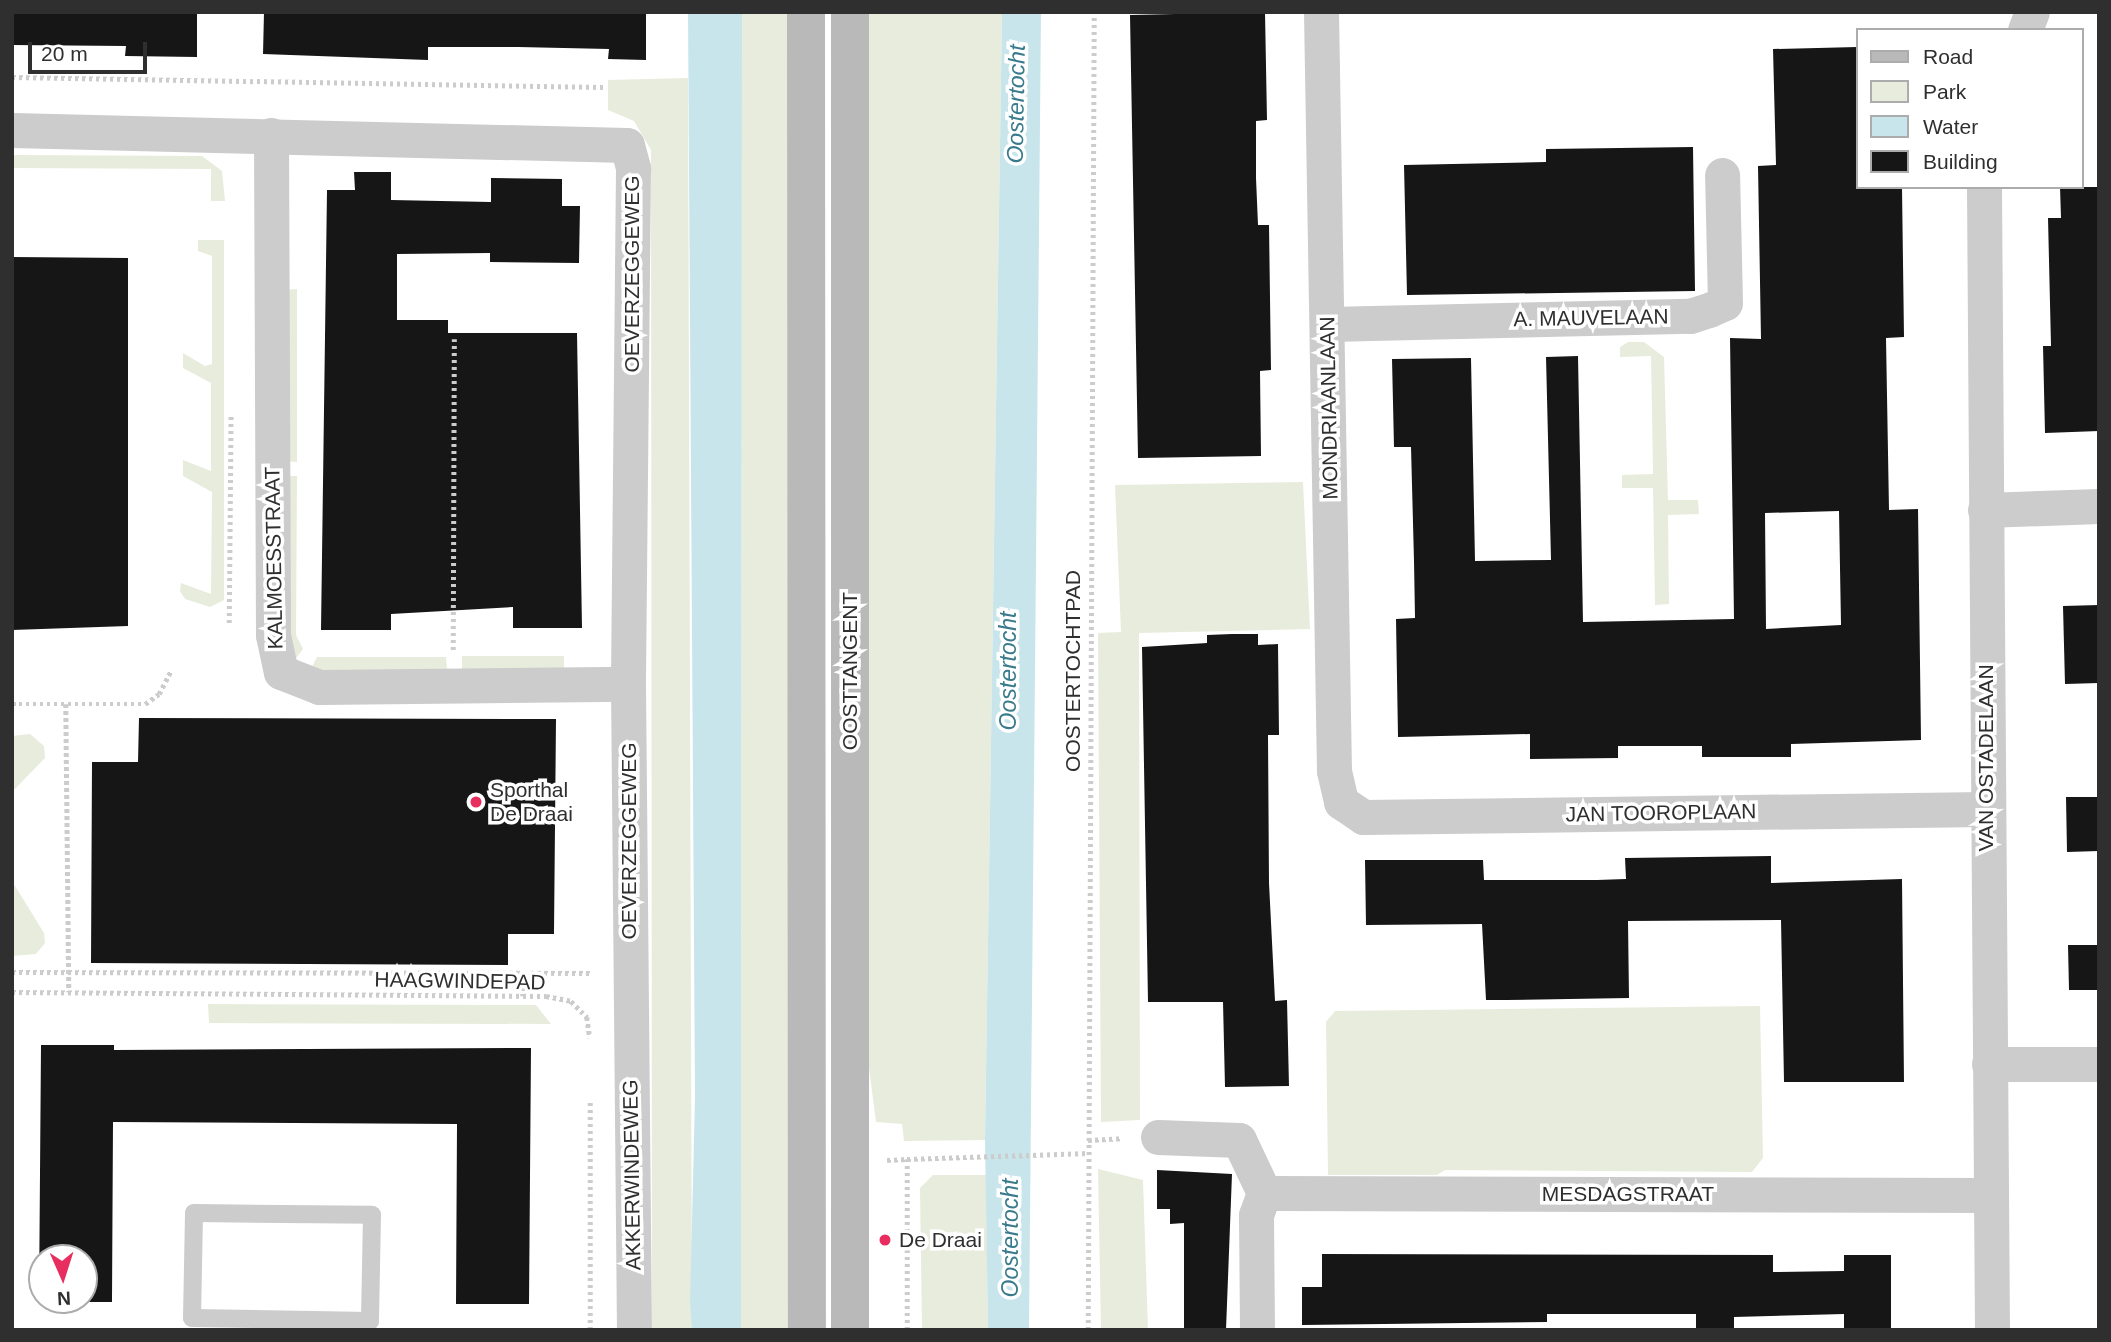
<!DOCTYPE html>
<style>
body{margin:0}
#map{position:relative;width:2111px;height:1342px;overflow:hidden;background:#fff;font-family:Helvetica,sans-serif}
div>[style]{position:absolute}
.green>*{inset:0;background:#e8ecdc}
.water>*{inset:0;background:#c8e5ec}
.building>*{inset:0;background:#161616}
.path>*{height:4.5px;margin-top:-2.25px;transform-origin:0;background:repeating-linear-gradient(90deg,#ccc 0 3.5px,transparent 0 7px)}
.service>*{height:18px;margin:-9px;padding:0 9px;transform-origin:9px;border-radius:9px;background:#ccc}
.minor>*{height:35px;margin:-17.5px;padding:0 17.5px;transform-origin:17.5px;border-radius:17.5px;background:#ccc}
.secondary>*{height:38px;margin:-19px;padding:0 19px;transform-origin:19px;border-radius:19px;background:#b9b9b9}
.dots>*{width:19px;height:19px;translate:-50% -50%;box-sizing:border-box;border:4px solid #fff;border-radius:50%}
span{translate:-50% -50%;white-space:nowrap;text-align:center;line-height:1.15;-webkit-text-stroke:7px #fff;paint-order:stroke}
.street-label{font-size:21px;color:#2f2f2f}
.poi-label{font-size:21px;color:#2f2f2f}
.left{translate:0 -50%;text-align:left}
.water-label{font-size:23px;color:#397b8c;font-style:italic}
.frame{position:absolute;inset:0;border:14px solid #2f2f2f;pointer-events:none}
.legend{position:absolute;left:1856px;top:28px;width:228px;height:161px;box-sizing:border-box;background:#fff;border:2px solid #acacac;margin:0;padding:9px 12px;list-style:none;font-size:21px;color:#2f2f2f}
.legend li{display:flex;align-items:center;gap:14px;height:35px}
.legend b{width:35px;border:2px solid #acacac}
.north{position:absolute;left:28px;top:1244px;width:70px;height:70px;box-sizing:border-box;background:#fff;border:2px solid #acacac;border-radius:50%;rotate:177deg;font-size:19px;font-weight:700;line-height:28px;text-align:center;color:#2f2f2f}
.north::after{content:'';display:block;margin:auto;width:24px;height:32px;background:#e82e5f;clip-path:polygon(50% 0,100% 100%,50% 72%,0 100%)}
.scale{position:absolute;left:28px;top:42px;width:119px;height:32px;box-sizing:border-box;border:4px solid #2f2f2f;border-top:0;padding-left:9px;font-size:21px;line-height:24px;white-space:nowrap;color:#2f2f2f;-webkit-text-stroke:5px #fff;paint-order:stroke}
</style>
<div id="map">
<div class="green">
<div style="clip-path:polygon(742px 12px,787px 12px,789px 1330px,741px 1330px)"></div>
<div style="clip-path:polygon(868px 12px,1002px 12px,985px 1140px,904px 1141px,902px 1124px,876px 1122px,866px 1045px)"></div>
<div style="clip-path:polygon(688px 78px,692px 1330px,652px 1330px,651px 150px,634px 121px,608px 110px,608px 80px)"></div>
<div style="clip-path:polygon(12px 155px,202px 156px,222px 171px,225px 201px,211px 201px,211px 169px,12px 168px)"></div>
<div style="clip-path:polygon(198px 240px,224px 240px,224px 600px,210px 607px,185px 599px,180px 591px,181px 583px,211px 594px,212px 492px,183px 476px,183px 460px,211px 471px,211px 383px,183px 368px,183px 353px,205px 366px,212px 364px,212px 256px,198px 251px)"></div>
<div style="clip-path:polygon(297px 289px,297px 462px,282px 461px,282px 290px)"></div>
<div style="clip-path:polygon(1628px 342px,1644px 342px,1664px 357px,1668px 500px,1698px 500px,1699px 514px,1668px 515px,1669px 604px,1655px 605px,1653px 488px,1622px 488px,1622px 475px,1653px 474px,1651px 356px,1620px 357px,1620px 347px)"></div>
<div style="clip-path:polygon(281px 476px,297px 476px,296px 635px,303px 649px,293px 662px,284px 650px)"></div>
<div style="clip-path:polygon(1303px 482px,1310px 629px,1139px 633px,1140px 1120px,1101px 1122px,1098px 633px,1121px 632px,1115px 485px)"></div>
<div style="clip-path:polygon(462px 656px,564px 656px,564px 672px,462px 672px)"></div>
<div style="clip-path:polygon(317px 657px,446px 657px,447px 671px,310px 671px)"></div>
<div style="clip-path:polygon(30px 734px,44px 746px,45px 758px,12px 792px,12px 736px)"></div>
<div style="clip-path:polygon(12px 881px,44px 933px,45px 943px,36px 954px,12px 956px)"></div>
<div style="clip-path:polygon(208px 1004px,536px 1005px,551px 1024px,209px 1023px)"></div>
<div style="clip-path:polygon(1760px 1006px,1763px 1158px,1752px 1172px,1445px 1170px,1437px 1175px,1328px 1175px,1326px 1022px,1335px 1011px)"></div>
<div style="clip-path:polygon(1098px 1169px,1143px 1180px,1148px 1330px,1101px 1330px)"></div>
<div style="clip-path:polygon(933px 1175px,986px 1175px,988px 1330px,922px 1330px,920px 1188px)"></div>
</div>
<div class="water">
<div style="clip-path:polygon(688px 12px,742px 12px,741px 1330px,692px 1330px,690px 1303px,695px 1097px)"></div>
<div style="clip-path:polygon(1002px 12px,1041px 12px,1029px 1330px,988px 1330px,985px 1140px)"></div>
</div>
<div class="building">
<div style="clip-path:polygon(12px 12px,197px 12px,197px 57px,125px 56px,126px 46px,12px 45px)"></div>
<div style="clip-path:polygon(264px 12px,646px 12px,646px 60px,608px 59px,609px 49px,518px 47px,428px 47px,428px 60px,263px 54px)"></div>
<div style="clip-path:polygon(1265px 12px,1267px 120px,1256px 121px,1256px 178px,1258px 225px,1269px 225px,1271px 370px,1260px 371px,1261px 456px,1138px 458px,1130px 15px)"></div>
<div style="clip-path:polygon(evenodd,1857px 47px,1857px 187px,1902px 187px,1904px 337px,1886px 338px,1889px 510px,1918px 509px,1921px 740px,1791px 744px,1791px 757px,1702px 757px,1702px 746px,1618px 746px,1618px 758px,1530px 759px,1530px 734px,1398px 737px,1396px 619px,1415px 618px,1414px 561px,1411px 447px,1394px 447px,1392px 359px,1471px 358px,1475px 561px,1551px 560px,1546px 357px,1578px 356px,1583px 622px,1734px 619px,1730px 338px,1761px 339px,1758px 166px,1776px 165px,1773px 49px,1857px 47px,1839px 511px,1841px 625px,1766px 629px,1765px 513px,1839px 511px)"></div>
<div style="clip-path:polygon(1693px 147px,1695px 291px,1407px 295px,1404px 165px,1546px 162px,1546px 149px)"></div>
<div style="clip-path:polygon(354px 172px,391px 172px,391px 200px,491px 202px,491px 178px,562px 179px,562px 206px,580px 206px,579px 263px,490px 262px,490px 253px,397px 254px,397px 320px,448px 320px,448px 333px,577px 333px,582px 628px,513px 628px,513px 607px,391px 614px,391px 630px,321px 630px,327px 190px,355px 190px)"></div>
<div style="clip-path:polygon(2060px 187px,2099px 187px,2099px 431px,2045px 433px,2043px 346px,2051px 346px,2048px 218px,2061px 218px)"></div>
<div style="clip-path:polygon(12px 257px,128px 258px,128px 626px,12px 630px)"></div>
<div style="clip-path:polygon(2099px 605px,2099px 683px,2065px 684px,2063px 606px)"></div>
<div style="clip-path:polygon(1232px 634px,1258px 634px,1258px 645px,1278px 644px,1279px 735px,1268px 735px,1269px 883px,1275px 1001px,1287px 1000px,1289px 1086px,1225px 1087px,1223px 1002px,1148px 1002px,1142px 647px,1207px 643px,1207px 635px)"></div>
<div style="clip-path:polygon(139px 718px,556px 719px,554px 934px,508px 934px,508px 965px,91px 963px,92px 762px,138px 762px)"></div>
<div style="clip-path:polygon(2066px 797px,2099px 797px,2099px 851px,2067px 852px)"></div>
<div style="clip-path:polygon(1771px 856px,1771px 883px,1902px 879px,1904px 1082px,1784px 1082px,1781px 920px,1628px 921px,1629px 998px,1506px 1000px,1486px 1000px,1482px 924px,1366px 925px,1365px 860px,1483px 860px,1484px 880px,1597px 880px,1626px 879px,1625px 858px)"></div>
<div style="clip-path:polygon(2068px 945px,2099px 945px,2099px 990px,2069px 990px)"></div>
<div style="clip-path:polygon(evenodd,41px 1045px,114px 1045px,114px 1050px,531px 1048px,529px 1304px,456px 1304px,457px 1124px,113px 1122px,112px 1302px,39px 1302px,41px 1045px,42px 1258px,84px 1258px,84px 1300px,42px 1300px,42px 1258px)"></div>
<div style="clip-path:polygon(1157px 1170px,1232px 1174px,1226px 1330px,1184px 1330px,1184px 1223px,1170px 1224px,1170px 1209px,1157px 1209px)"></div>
<div style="clip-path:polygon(1322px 1254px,1773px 1255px,1773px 1272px,1844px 1271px,1844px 1255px,1891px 1255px,1891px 1330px,1844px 1330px,1844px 1314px,1734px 1317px,1734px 1329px,1696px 1329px,1696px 1314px,1547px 1314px,1547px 1322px,1302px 1325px,1302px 1287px,1322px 1287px)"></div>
</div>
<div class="path">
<div style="left:12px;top:77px;width:592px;rotate:0.97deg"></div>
<div style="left:229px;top:623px;width:210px;rotate:-89.5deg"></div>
<div style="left:453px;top:650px;width:311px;rotate:-89.8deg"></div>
<div style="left:12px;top:704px;width:133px"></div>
<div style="left:145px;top:704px;width:17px;rotate:-36deg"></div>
<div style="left:159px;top:694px;width:25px;rotate:-63deg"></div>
<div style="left:66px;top:704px;width:288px;rotate:89.4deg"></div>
<div style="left:12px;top:972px;width:580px;rotate:0.1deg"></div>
<div style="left:523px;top:973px;width:23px;rotate:90deg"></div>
<div style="left:12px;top:992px;width:534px;rotate:0.43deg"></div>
<div style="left:546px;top:996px;width:25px;rotate:11deg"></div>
<div style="left:571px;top:1001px;width:23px;rotate:45deg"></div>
<div style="left:587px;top:1017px;width:21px;rotate:82deg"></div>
<div style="left:1088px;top:1140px;width:34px;rotate:-3deg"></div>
<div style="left:887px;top:1160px;width:20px;rotate:-3deg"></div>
<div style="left:590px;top:1330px;width:230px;rotate:-90deg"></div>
<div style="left:907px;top:1330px;width:171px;rotate:-90deg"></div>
<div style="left:907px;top:1159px;width:181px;rotate:-1.9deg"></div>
<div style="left:1088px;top:1330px;width:1318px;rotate:-89.74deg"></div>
</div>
<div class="service">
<div style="left:194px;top:1213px;width:178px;rotate:0.6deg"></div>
<div style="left:372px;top:1215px;width:106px;rotate:91.1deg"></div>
<div style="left:370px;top:1321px;width:178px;rotate:-179deg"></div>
<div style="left:192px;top:1318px;width:105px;rotate:-88.9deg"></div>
</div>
<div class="minor">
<div style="left:1321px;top:12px;width:759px;rotate:89.02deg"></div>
<div style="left:1334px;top:771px;width:32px;rotate:77deg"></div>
<div style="left:1341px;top:802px;width:27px;rotate:34deg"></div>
<div style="left:1363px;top:817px;width:623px;rotate:-0.74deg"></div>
<div style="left:2025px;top:30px;width:19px;rotate:-69deg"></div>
<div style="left:12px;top:130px;width:615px;rotate:1.4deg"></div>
<div style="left:627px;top:145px;width:24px;rotate:75deg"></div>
<div style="left:633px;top:168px;width:516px;rotate:90.56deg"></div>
<div style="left:628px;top:684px;width:646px;rotate:89.47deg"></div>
<div style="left:271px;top:135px;width:500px;rotate:89.77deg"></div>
<div style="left:273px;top:635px;width:38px;rotate:78deg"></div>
<div style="left:281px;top:672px;width:41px;rotate:21.5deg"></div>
<div style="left:319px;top:687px;width:309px;rotate:-0.6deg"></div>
<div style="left:1984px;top:187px;width:1143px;rotate:89.6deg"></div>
<div style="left:1328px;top:324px;width:362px;rotate:-1.3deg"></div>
<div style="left:1690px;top:316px;width:20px;rotate:-18deg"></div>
<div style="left:1709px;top:310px;width:17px;rotate:-24deg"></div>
<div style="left:1725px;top:303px;width:128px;rotate:-91.3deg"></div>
<div style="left:1985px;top:510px;width:114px;rotate:-2deg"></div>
<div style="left:1989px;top:1064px;width:110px"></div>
<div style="left:1158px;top:1137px;width:81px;rotate:2.1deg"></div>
<div style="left:1239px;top:1140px;width:59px;rotate:64.7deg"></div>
<div style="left:1264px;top:1193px;width:23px;rotate:110deg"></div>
<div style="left:1256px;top:1215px;width:115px;rotate:89.5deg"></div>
<div style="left:1264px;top:1193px;width:727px;rotate:0.16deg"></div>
</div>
<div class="secondary">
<div style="left:806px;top:12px;width:1318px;rotate:89.96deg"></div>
<div style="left:850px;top:1330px;width:1318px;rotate:-90deg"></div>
</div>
<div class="dots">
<div style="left:476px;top:802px;background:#e82e5f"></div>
<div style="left:885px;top:1240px;background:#e82e5f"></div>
</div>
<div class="street-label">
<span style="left:632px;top:274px;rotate:-90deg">OEVERZEGGEWEG</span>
<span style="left:1591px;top:318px;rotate:-1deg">A. MAUVELAAN</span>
<span style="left:1329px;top:408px;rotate:-91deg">MONDRIAANLAAN</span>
<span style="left:274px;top:558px;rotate:-91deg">KALMOESSTRAAT</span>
<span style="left:850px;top:671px;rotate:-90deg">OOSTTANGENT</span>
<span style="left:1073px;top:671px;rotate:-90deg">OOSTERTOCHTPAD</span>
<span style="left:1986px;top:758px;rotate:-90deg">VAN OSTADELAAN</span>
<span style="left:1661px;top:813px;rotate:-1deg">JAN TOOROPLAAN</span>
<span style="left:629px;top:841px;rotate:-90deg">OEVERZEGGEWEG</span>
<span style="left:460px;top:981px;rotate:1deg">HAAGWINDEPAD</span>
<span style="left:632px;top:1175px;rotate:-91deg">AKKERWINDEWEG</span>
<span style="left:1628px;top:1194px">MESDAGSTRAAT</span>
</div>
<div class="poi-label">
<span class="left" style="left:490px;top:802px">Sporthal<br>De Draai</span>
<span class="left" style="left:899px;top:1240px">De Draai</span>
</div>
<div class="water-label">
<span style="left:1016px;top:104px;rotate:-89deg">Oostertocht</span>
<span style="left:1008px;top:671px;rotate:-90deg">Oostertocht</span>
<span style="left:1010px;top:1238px;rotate:-90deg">Oostertocht</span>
</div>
<div class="frame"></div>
<ul class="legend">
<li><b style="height:9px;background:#b9b9b9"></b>Road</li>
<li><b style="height:19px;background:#e8ecdc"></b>Park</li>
<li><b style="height:19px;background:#c8e5ec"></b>Water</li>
<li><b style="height:19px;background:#161616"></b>Building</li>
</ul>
<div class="north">N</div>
<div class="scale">20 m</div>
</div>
